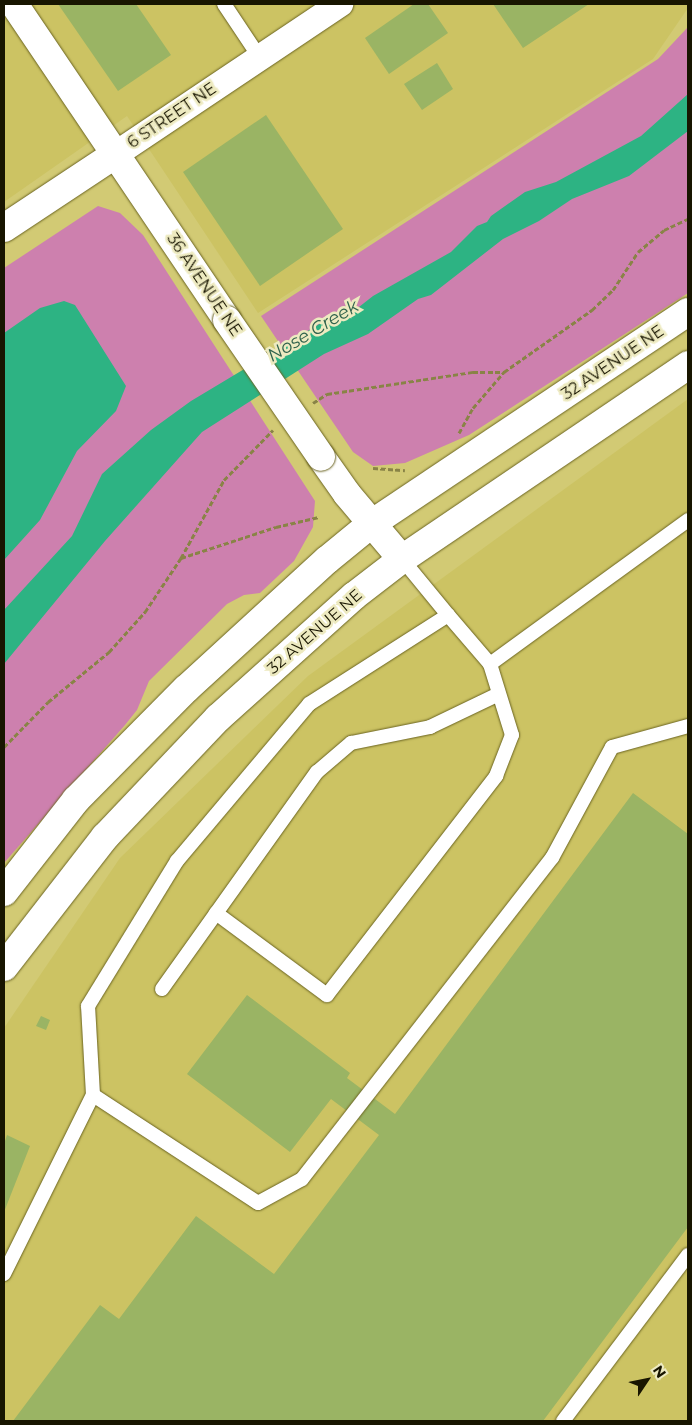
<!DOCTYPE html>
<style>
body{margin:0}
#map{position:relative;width:692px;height:1425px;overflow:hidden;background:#d2ca74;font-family:Montserrat,sans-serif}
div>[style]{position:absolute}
.built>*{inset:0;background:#ccc363}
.green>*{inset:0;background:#cd80ae}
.water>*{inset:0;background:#2db383}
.building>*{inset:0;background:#9ab464}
.path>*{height:3px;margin-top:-1.5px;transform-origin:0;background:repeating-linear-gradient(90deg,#898346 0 5px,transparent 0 7.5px)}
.roads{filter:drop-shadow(0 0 1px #6b6422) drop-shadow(0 0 1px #6b6422)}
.service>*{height:14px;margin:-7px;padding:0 7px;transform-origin:7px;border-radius:7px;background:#fff}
.minor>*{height:26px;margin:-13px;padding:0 13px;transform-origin:13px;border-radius:13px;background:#fff}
.tertiary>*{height:28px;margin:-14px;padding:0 14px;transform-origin:14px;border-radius:14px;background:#fff}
.secondary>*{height:28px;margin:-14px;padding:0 14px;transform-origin:14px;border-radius:14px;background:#fff}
.bridges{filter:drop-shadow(0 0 1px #6b6422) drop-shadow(0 0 1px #6b6422)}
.tertiary-bridge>*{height:28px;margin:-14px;padding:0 14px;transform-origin:14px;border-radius:14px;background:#fff}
span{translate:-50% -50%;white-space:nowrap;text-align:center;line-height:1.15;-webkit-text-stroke:5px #edeac0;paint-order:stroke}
.street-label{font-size:16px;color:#181500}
.water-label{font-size:18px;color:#30624c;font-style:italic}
.frame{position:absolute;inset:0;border:5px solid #181500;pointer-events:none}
.north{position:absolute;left:622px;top:1355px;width:50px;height:50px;-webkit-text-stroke:4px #edeac0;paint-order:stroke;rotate:56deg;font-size:14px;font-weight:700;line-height:20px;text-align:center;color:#181500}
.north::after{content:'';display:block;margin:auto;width:18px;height:22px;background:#181500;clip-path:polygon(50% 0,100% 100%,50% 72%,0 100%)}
</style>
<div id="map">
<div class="built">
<div style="clip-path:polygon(4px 4px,688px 4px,688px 8px,653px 59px,258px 313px,127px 116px,4px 202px)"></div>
<div style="clip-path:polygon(688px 399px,688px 1421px,4px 1421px,4px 1028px,120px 858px,308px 676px)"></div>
</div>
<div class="green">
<div style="clip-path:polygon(688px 27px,688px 293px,469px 435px,405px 463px,373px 466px,353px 452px,261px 316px,658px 59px)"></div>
<div style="clip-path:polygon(98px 206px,120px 213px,143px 235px,315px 501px,313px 527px,294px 561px,260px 593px,244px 595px,227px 604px,149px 681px,137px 710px,125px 725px,4px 863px,4px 268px)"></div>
</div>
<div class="water">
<div style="clip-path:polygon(688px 94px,688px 131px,629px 176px,572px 199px,539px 221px,503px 239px,431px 295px,418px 299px,368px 334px,324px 354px,202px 432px,105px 541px,4px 664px,4px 610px,72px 536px,102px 474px,151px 430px,191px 401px,326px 320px,359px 307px,373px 296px,451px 252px,477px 226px,487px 222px,491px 216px,525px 192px,556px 182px,641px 136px)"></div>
<div style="clip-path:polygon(64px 301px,75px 305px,126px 386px,116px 411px,77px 451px,40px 520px,4px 560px,4px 333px,40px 308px)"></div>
</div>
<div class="building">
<div style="clip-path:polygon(58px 4px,136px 4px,171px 55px,118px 91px)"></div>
<div style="clip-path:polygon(414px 4px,428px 4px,448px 33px,389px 74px,365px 38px)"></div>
<div style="clip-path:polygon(493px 4px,589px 4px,523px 48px)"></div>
<div style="clip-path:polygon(437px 63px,453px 89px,422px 110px,404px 84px)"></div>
<div style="clip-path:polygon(266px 115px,343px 229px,260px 286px,183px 172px)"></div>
<div style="clip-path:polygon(633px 793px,688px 834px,688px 1227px,543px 1421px,13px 1421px,100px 1305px,119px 1319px,196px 1216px,274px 1274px,379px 1135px,331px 1099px,290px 1152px,187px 1074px,247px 995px,350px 1073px,347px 1078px,395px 1114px)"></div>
<div style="clip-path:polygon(41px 1016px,50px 1020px,46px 1030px,36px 1026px)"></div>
<div style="clip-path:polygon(7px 1135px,30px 1146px,4px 1212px,4px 1144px)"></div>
</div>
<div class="path">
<div style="left:313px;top:403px;width:17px;rotate:-33deg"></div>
<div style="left:327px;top:394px;width:148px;rotate:-8.6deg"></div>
<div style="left:473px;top:372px;width:31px"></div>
<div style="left:459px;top:433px;width:29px;rotate:-61deg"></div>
<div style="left:473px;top:408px;width:48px;rotate:-49.3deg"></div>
<div style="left:504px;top:372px;width:108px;rotate:-35.2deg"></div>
<div style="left:592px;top:310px;width:29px;rotate:-44deg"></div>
<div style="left:613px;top:290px;width:45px;rotate:-56.7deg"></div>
<div style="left:638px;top:252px;width:34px;rotate:-40deg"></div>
<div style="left:664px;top:230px;width:26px;rotate:-25deg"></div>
<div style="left:373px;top:468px;width:32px;rotate:4deg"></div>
<div style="left:181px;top:558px;width:100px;rotate:-18.1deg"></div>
<div style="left:276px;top:527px;width:44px;rotate:-13.1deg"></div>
<div style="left:4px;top:747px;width:63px;rotate:-45.6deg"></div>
<div style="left:48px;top:702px;width:79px;rotate:-39.3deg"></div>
<div style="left:109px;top:652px;width:54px;rotate:-48deg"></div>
<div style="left:145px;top:612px;width:65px;rotate:-56.3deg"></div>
<div style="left:181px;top:558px;width:89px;rotate:-61.1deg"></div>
<div style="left:224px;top:480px;width:70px;rotate:-45.6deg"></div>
</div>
<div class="roads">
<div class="service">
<div style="left:224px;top:4px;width:65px;rotate:56.3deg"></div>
<div style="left:490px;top:664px;width:245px;rotate:-36deg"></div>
<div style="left:216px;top:913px;width:138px;rotate:36.5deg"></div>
<div style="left:327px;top:995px;width:277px;rotate:-52.3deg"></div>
<div style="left:496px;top:776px;width:44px;rotate:-68.7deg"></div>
<div style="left:512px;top:735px;width:74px;rotate:-107.2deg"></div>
<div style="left:490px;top:664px;width:65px;rotate:-130.6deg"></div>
<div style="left:162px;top:989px;width:267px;rotate:-54.5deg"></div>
<div style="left:317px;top:772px;width:45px;rotate:-40.5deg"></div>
<div style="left:351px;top:743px;width:81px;rotate:-11.4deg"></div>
<div style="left:430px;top:727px;width:76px;rotate:-25.6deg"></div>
<div style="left:93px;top:1095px;width:197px;rotate:33.2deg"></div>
<div style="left:258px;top:1203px;width:50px;rotate:-28.6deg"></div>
<div style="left:302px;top:1179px;width:407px;rotate:-52.1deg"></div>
<div style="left:552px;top:858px;width:126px;rotate:-61.6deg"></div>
<div style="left:612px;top:747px;width:79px;rotate:-15.4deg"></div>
<div style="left:4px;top:1274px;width:200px;rotate:-63.6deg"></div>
<div style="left:93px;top:1095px;width:89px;rotate:-93.2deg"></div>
<div style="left:88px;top:1006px;width:170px;rotate:-58.5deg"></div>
<div style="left:177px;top:861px;width:205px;rotate:-49.9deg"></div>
<div style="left:309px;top:704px;width:165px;rotate:-32.6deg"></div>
<div style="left:448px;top:615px;width:72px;rotate:-129.4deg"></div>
<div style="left:563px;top:1421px;width:208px;rotate:-53deg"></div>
</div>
<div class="minor">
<div style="left:116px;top:154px;width:270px;rotate:-33.8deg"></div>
</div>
<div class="tertiary">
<div style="left:14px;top:4px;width:381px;rotate:56deg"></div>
<div style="left:4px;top:228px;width:134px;rotate:-33.5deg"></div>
<div style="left:321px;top:457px;width:45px;rotate:54.9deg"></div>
<div style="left:347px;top:494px;width:85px;rotate:49.8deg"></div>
</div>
<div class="secondary">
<div style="left:4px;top:892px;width:117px;rotate:-52deg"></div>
<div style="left:76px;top:800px;width:156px;rotate:-45.3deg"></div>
<div style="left:186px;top:689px;width:191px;rotate:-42.5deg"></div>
<div style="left:327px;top:560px;width:57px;rotate:-39.3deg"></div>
<div style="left:371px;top:524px;width:381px;rotate:-33.8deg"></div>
<div style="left:4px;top:967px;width:165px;rotate:-52.2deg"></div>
<div style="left:105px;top:837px;width:164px;rotate:-46.5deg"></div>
<div style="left:218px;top:718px;width:183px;rotate:-41.9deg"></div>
<div style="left:354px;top:596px;width:61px;rotate:-37.6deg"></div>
<div style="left:402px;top:559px;width:346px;rotate:-34.1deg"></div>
</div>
</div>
<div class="bridges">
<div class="tertiary-bridge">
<div style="left:227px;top:320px;width:166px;rotate:55.5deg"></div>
</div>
</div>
<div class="street-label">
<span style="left:172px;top:116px;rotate:-34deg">6 STREET NE</span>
<span style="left:204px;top:285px;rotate:56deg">36 AVENUE NE</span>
<span style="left:613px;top:363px;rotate:-34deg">32 AVENUE NE</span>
<span style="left:315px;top:632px;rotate:-41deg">32 AVENUE NE</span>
</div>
<div class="water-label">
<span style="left:313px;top:331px;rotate:-31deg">Nose Creek</span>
</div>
<div class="frame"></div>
<div class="north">N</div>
</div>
